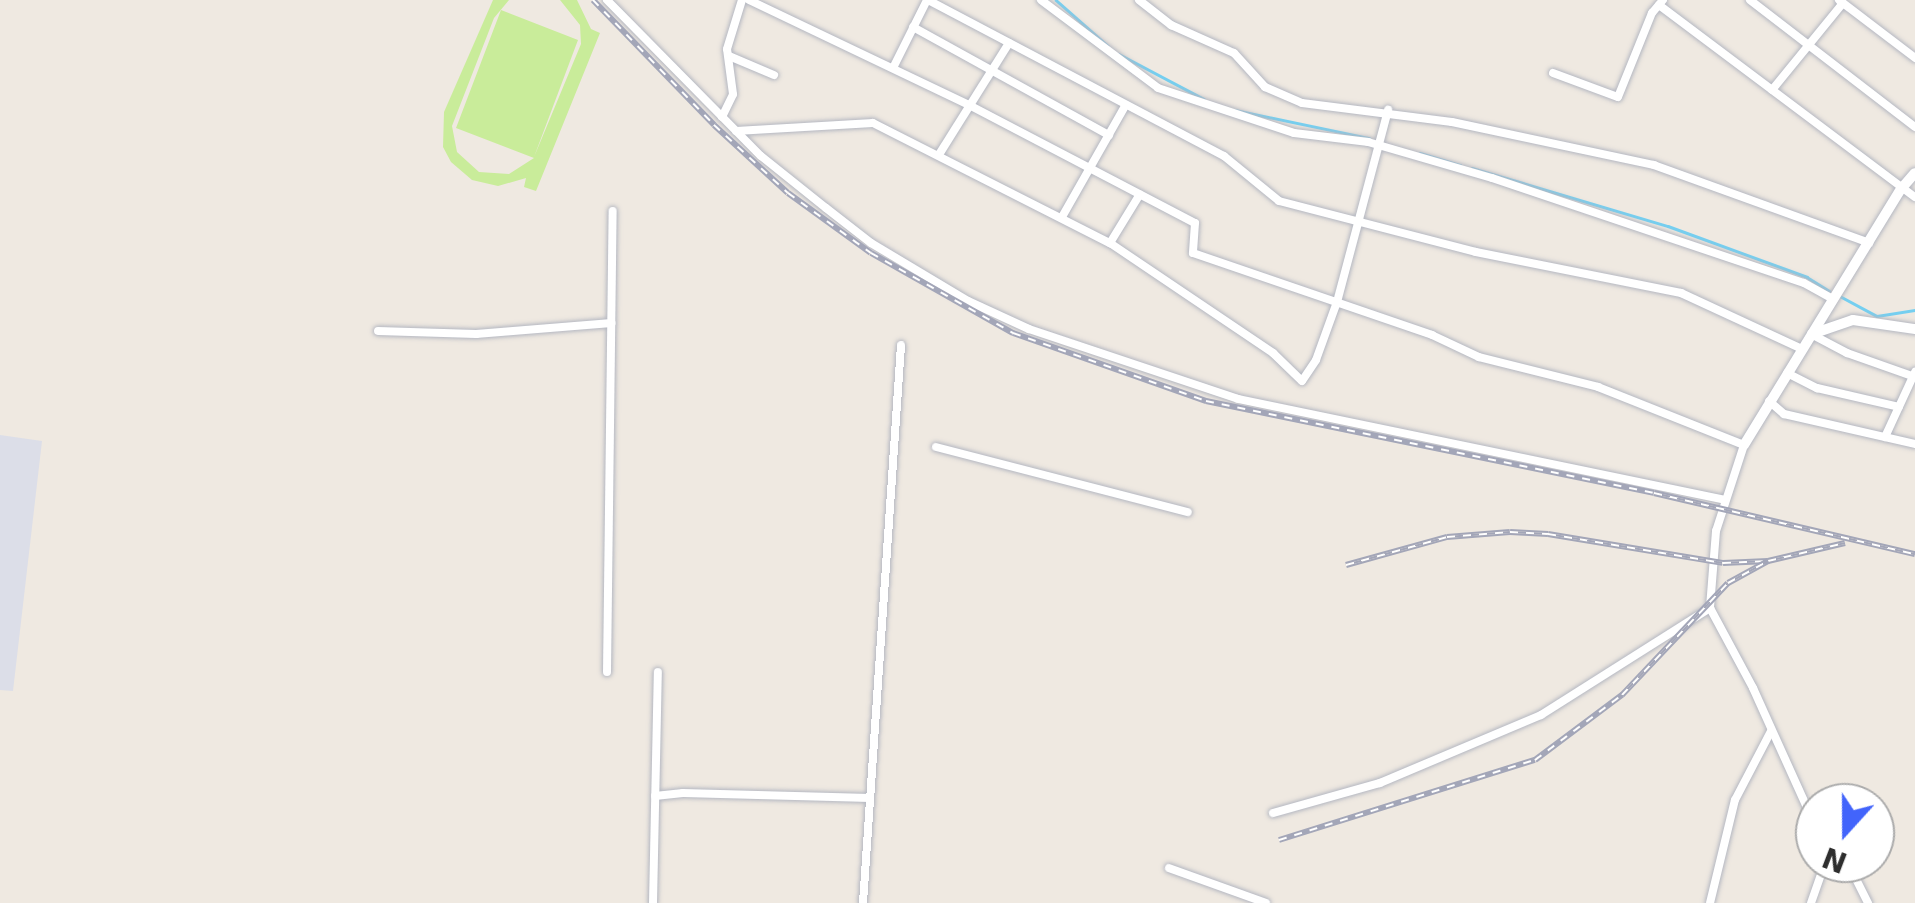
<!DOCTYPE html>
<style>
body{margin:0}
#map{position:relative;width:1915px;height:903px;overflow:hidden;background:#efe9e1;font-family:"DejaVu Sans",sans-serif}
div>[style]{position:absolute}
.airport>*{inset:0;background:#dcdee8}
.pitch>*{inset:0;background:#c9ec9a}
.stream>*{height:2.5px;margin:-1.25px;padding:0 1.25px;transform-origin:1.25px;border-radius:1.25px;background:#75cff0}
.roads{filter:drop-shadow(0 0 2px #b4b7c1) drop-shadow(0 0 2px #b4b7c1)}
.minor>*{height:8px;margin:-4px;padding:0 4px;transform-origin:4px;border-radius:4px;background:#fff}
.tertiary>*{height:10px;margin:-5px;padding:0 5px;transform-origin:5px;border-radius:5px;background:#fff}
.rail>*{height:6px;margin-top:-3px;transform-origin:0;background:repeating-linear-gradient(90deg,#fff 0 8px,#a3a6b8 0 16px);box-sizing:border-box;border-block:2px solid #a3a6b8}
span{translate:-50% -50%;white-space:nowrap;text-align:center;line-height:1.15;-webkit-text-stroke:9px #fff;paint-order:stroke}
.north{position:absolute;left:1795px;top:783px;width:100px;height:100px;box-sizing:border-box;background:#fff;border:2px solid #ababab;border-radius:50%;rotate:201deg;font-size:28px;font-weight:700;line-height:40px;text-align:center;color:#2e2e2e}
.north::after{content:'';display:block;margin:auto;width:35px;height:45px;background:#4264fb;clip-path:polygon(50% 0,100% 100%,50% 72%,0 100%)}
</style>
<div id="map">
<div class="airport">
<div style="clip-path:polygon(0 435px,42px 441px,13px 691px,0 690px)"></div>
</div>
<div class="pitch">
<div style="clip-path:polygon(493px 0,509px 0,494px 18px,452px 126px,457px 152px,479px 172px,509px 174px,534px 158px,456px 128px,501px 10px,578px 40px,534px 157px,581px 44px,580px 25px,560px 0,577px 0,591px 29px,600px 33px,536px 191px,524px 187px,526px 178px,498px 186px,472px 180px,451px 162px,443px 147px,444px 112px)"></div>
</div>
<div class="stream">
<div style="left:1056px;top:0;width:69px;rotate:41.5deg"></div>
<div style="left:1119px;top:54px;width:96px;rotate:27.9deg"></div>
<div style="left:1235px;top:110px;width:137px;rotate:11.8deg"></div>
<div style="left:1420px;top:153px;width:42px;rotate:16.7deg"></div>
<div style="left:1472px;top:168px;width:204px;rotate:16.5deg"></div>
<div style="left:1668px;top:226px;width:148px;rotate:20.1deg"></div>
<div style="left:1807px;top:277px;width:26px;rotate:32deg"></div>
<div style="left:1838px;top:295px;width:44px;rotate:28.3deg"></div>
<div style="left:1877px;top:316px;width:38px;rotate:-9deg"></div>
</div>
<div class="roads">
<div class="minor">
<div style="left:607px;top:0;width:219px;rotate:45.4deg"></div>
<div style="left:761px;top:156px;width:83px;rotate:38.7deg"></div>
<div style="left:826px;top:208px;width:57px;rotate:37.9deg"></div>
<div style="left:871px;top:243px;width:113px;rotate:30.9deg"></div>
<div style="left:968px;top:301px;width:67px;rotate:24.7deg"></div>
<div style="left:1029px;top:329px;width:220px;rotate:18.5deg"></div>
<div style="left:1238px;top:399px;width:496px;rotate:11.7deg"></div>
<div style="left:749px;top:0;width:244px;rotate:25.5deg"></div>
<div style="left:969px;top:105px;width:255px;rotate:27.6deg"></div>
<div style="left:1195px;top:223px;width:30px;rotate:94deg"></div>
<div style="left:1193px;top:253px;width:253px;rotate:18.9deg"></div>
<div style="left:1432px;top:335px;width:52px;rotate:25.1deg"></div>
<div style="left:1479px;top:357px;width:123px;rotate:14.1deg"></div>
<div style="left:1598px;top:387px;width:157px;rotate:21.7deg"></div>
<div style="left:1744px;top:445px;width:90px;rotate:108deg"></div>
<div style="left:1716px;top:531px;width:77px;rotate:94.5deg"></div>
<div style="left:1710px;top:608px;width:91px;rotate:61.7deg"></div>
<div style="left:1753px;top:688px;width:150px;rotate:65.7deg"></div>
<div style="left:928px;top:0;width:335px;rotate:27.8deg"></div>
<div style="left:1224px;top:156px;width:71px;rotate:39.3deg"></div>
<div style="left:1279px;top:201px;width:203px;rotate:14.5deg"></div>
<div style="left:1476px;top:252px;width:209px;rotate:11.3deg"></div>
<div style="left:1681px;top:293px;width:133px;rotate:24.8deg"></div>
<div style="left:1041px;top:0;width:146px;rotate:36.9deg"></div>
<div style="left:1158px;top:88px;width:143px;rotate:18.3deg"></div>
<div style="left:1294px;top:133px;width:75px;rotate:6.9deg"></div>
<div style="left:1368px;top:142px;width:129px;rotate:16.2deg"></div>
<div style="left:1492px;top:178px;width:329px;rotate:18.6deg"></div>
<div style="left:1804px;top:283px;width:33px;rotate:29deg"></div>
<div style="left:1139px;top:0;width:41px;rotate:38deg"></div>
<div style="left:1171px;top:25px;width:69px;rotate:24deg"></div>
<div style="left:1234px;top:53px;width:46px;rotate:47.6deg"></div>
<div style="left:1265px;top:87px;width:40px;rotate:23.4deg"></div>
<div style="left:1302px;top:103px;width:151px;rotate:7.2deg"></div>
<div style="left:1452px;top:122px;width:207px;rotate:12deg"></div>
<div style="left:1654px;top:165px;width:229px;rotate:19.9deg"></div>
<div style="left:1750px;top:0;width:208px;rotate:37.6deg"></div>
<div style="left:1839px;top:0;width:96px;rotate:37.3deg"></div>
<div style="left:1659px;top:5px;width:320px;rotate:36.9deg"></div>
<div style="left:913px;top:27px;width:224px;rotate:28.9deg"></div>
<div style="left:729px;top:56px;width:49px;rotate:22.9deg"></div>
<div style="left:893px;top:68px;width:76px;rotate:-63.4deg"></div>
<div style="left:1553px;top:73px;width:69px;rotate:20.3deg"></div>
<div style="left:1618px;top:97px;width:91px;rotate:-68deg"></div>
<div style="left:1652px;top:13px;width:17px;rotate:-50deg"></div>
<div style="left:1772px;top:90px;width:112px;rotate:-50.8deg"></div>
<div style="left:722px;top:117px;width:25px;rotate:-64deg"></div>
<div style="left:733px;top:94px;width:45px;rotate:-97.6deg"></div>
<div style="left:727px;top:49px;width:51px;rotate:-73deg"></div>
<div style="left:736px;top:131px;width:137px;rotate:-3.3deg"></div>
<div style="left:873px;top:123px;width:266px;rotate:26.9deg"></div>
<div style="left:1110px;top:243px;width:197px;rotate:34deg"></div>
<div style="left:1273px;top:353px;width:40px;rotate:44deg"></div>
<div style="left:1302px;top:381px;width:25px;rotate:-56deg"></div>
<div style="left:1316px;top:360px;width:62px;rotate:-70.1deg"></div>
<div style="left:1337px;top:302px;width:199px;rotate:-75.1deg"></div>
<div style="left:940px;top:153px;width:130px;rotate:-57.9deg"></div>
<div style="left:1062px;top:217px;width:128px;rotate:-60.4deg"></div>
<div style="left:1110px;top:243px;width:57px;rotate:-58.5deg"></div>
<div style="left:378px;top:331px;width:98px;rotate:1.8deg"></div>
<div style="left:476px;top:334px;width:136px;rotate:-4.6deg"></div>
<div style="left:1811px;top:334px;width:41px;rotate:27.8deg"></div>
<div style="left:1847px;top:353px;width:72px;rotate:19.4deg"></div>
<div style="left:1787px;top:373px;width:34px;rotate:27deg"></div>
<div style="left:1817px;top:388px;width:84px;rotate:13deg"></div>
<div style="left:1769px;top:401px;width:20px;rotate:41deg"></div>
<div style="left:1784px;top:414px;width:134px;rotate:12.9deg"></div>
<div style="left:1885px;top:437px;width:72px;rotate:-65.2deg"></div>
<div style="left:936px;top:447px;width:260px;rotate:14.5deg"></div>
<div style="left:607px;top:672px;width:461px;rotate:-89.3deg"></div>
<div style="left:655px;top:796px;width:28px;rotate:-6deg"></div>
<div style="left:683px;top:793px;width:187px;rotate:1.5deg"></div>
<div style="left:1273px;top:813px;width:111px;rotate:-15.7deg"></div>
<div style="left:1380px;top:783px;width:175px;rotate:-22.9deg"></div>
<div style="left:1541px;top:715px;width:200px;rotate:-32.3deg"></div>
<div style="left:1848px;top:863px;width:45px;rotate:63.4deg"></div>
<div style="left:1169px;top:868px;width:103px;rotate:19.8deg"></div>
<div style="left:653px;top:903px;width:231px;rotate:-88.8deg"></div>
<div style="left:863px;top:903px;width:559px;rotate:-86.1deg"></div>
<div style="left:1710px;top:903px;width:106px;rotate:-76.4deg"></div>
<div style="left:1735px;top:800px;width:78px;rotate:-62.4deg"></div>
<div style="left:1811px;top:903px;width:42px;rotate:-70.7deg"></div>
</div>
<div class="tertiary">
<div style="left:1812px;top:334px;width:43px;rotate:-18.9deg"></div>
<div style="left:1853px;top:320px;width:63px;rotate:8.3deg"></div>
<div style="left:1744px;top:445px;width:300px;rotate:-58.5deg"></div>
<div style="left:1901px;top:189px;width:21px;rotate:-49deg"></div>
</div>
</div>
<div class="rail">
<div style="left:593px;top:0;width:174px;rotate:45.9deg"></div>
<div style="left:714px;top:125px;width:100px;rotate:42.6deg"></div>
<div style="left:788px;top:193px;width:102px;rotate:35.9deg"></div>
<div style="left:871px;top:253px;width:163px;rotate:29.4deg"></div>
<div style="left:1013px;top:333px;width:205px;rotate:19.4deg"></div>
<div style="left:1206px;top:401px;width:457px;rotate:11.6deg"></div>
<div style="left:1654px;top:493px;width:268px;rotate:13.2deg"></div>
<div style="left:1346px;top:565px;width:105px;rotate:-15.5deg"></div>
<div style="left:1447px;top:537px;width:63px;rotate:-4.5deg"></div>
<div style="left:1510px;top:532px;width:38px;rotate:3deg"></div>
<div style="left:1548px;top:534px;width:177px;rotate:9.4deg"></div>
<div style="left:1723px;top:563px;width:45px;rotate:-2.5deg"></div>
<div style="left:1768px;top:561px;width:79px;rotate:-13.2deg"></div>
<div style="left:1279px;top:840px;width:268px;rotate:-17.4deg"></div>
<div style="left:1535px;top:760px;width:109px;rotate:-36.8deg"></div>
<div style="left:1622px;top:695px;width:154px;rotate:-46.6deg"></div>
<div style="left:1728px;top:583px;width:46px;rotate:-28.8deg"></div>
</div>
<div class="north">N</div>
</div>
